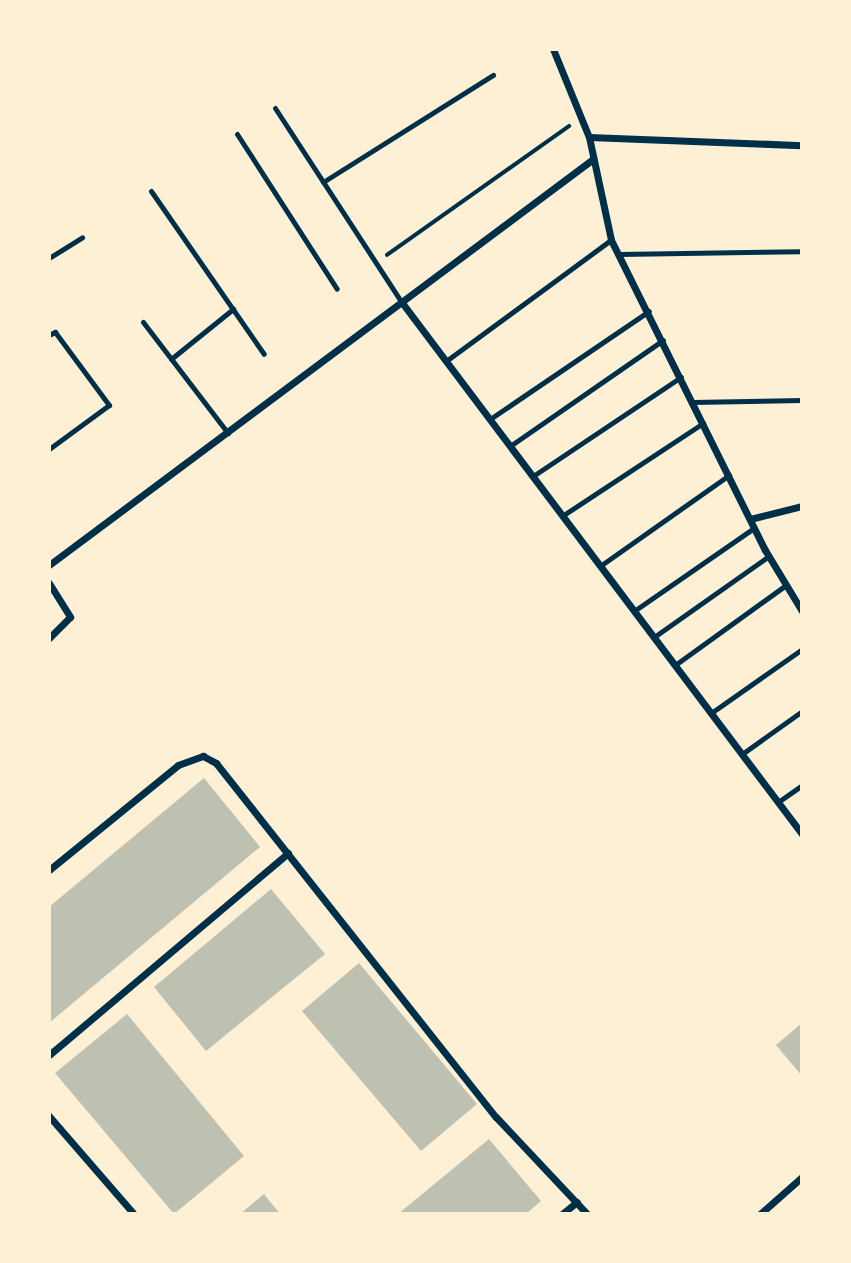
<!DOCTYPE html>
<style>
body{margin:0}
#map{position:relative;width:851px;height:1263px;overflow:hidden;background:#fdf0d5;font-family:Spectral,serif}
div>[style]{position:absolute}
.building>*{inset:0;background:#bec0b2}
.path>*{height:3.5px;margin:-1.75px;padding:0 1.75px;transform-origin:1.75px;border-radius:1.75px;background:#003049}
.service>*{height:5px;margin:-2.5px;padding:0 2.5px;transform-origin:2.5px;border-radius:2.5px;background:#003049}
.minor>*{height:7px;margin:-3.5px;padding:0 3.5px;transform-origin:3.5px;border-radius:3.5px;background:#003049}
span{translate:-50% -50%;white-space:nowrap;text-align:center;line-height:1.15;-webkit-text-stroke:7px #fdf0d5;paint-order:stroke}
.frame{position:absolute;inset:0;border:51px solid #fdf0d5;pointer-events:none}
</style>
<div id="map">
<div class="building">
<div style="clip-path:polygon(204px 778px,260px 847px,49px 1023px,49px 907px)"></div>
<div style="clip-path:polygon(271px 889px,325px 954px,206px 1051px,154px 987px)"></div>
<div style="clip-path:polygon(359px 963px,477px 1104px,421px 1151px,302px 1011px)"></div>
<div style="clip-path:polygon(127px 1014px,244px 1156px,174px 1214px,55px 1073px)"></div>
<div style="clip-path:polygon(802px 1023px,802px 1076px,776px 1045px)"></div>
<div style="clip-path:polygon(489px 1139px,541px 1201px,526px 1214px,398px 1214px)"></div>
<div style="clip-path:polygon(264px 1194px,280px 1214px,240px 1214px)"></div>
</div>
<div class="path">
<div style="left:387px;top:255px;width:223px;rotate:-35.3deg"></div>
</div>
<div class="service">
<div style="left:275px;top:108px;width:234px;rotate:56.9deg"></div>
<div style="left:237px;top:134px;width:184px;rotate:57.2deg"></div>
<div style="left:323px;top:182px;width:201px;rotate:-32.2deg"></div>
<div style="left:151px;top:191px;width:198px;rotate:55.3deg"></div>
<div style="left:619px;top:254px;width:183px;rotate:-0.9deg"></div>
<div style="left:49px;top:258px;width:39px;rotate:-32deg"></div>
<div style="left:143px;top:322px;width:140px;rotate:52.6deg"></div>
<div style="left:49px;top:335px;width:7px;rotate:-27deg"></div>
<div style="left:55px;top:332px;width:91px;rotate:53.5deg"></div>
<div style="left:109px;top:405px;width:74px;rotate:143.7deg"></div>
<div style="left:171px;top:359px;width:80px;rotate:-38.9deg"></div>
<div style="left:446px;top:361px;width:205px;rotate:-36.3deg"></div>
<div style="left:692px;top:402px;width:110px;rotate:-1deg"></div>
<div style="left:490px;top:419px;width:192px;rotate:-34.2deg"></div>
<div style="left:510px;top:446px;width:186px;rotate:-34.7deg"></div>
<div style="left:533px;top:476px;width:178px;rotate:-33.8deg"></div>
<div style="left:562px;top:516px;width:169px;rotate:-33.4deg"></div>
<div style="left:600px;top:566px;width:158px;rotate:-35.2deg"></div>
<div style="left:634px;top:611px;width:146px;rotate:-34.7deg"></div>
<div style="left:654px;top:637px;width:141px;rotate:-35.2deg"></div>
<div style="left:675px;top:665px;width:137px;rotate:-35.8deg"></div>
<div style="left:711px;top:713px;width:111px;rotate:-35.1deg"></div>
<div style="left:742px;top:754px;width:74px;rotate:-35.6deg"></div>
<div style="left:778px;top:802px;width:29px;rotate:-35deg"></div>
</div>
<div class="minor">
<div style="left:553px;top:49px;width:95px;rotate:67.8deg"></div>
<div style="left:589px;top:137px;width:105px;rotate:77.9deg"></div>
<div style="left:611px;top:240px;width:346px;rotate:63.6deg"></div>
<div style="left:765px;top:550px;width:71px;rotate:58.8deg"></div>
<div style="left:589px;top:137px;width:213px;rotate:2.2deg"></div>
<div style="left:403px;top:304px;width:663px;rotate:53.03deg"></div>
<div style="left:750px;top:519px;width:54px;rotate:-14deg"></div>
<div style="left:49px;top:565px;width:679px;rotate:-36.73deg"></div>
<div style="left:49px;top:583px;width:40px;rotate:58deg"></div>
<div style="left:70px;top:617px;width:30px;rotate:135deg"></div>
<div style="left:49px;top:870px;width:166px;rotate:-39.1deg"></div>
<div style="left:178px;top:765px;width:27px;rotate:-20deg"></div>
<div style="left:203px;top:756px;width:15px;rotate:28deg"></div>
<div style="left:216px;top:763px;width:451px;rotate:51.7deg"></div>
<div style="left:496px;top:1117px;width:133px;rotate:46.8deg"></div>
<div style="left:49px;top:1055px;width:313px;rotate:-40.2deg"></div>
<div style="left:49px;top:1116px;width:130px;rotate:49.1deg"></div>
<div style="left:562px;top:1214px;width:19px;rotate:-39deg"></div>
<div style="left:760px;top:1214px;width:56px;rotate:-41.4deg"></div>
</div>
<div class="frame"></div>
</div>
